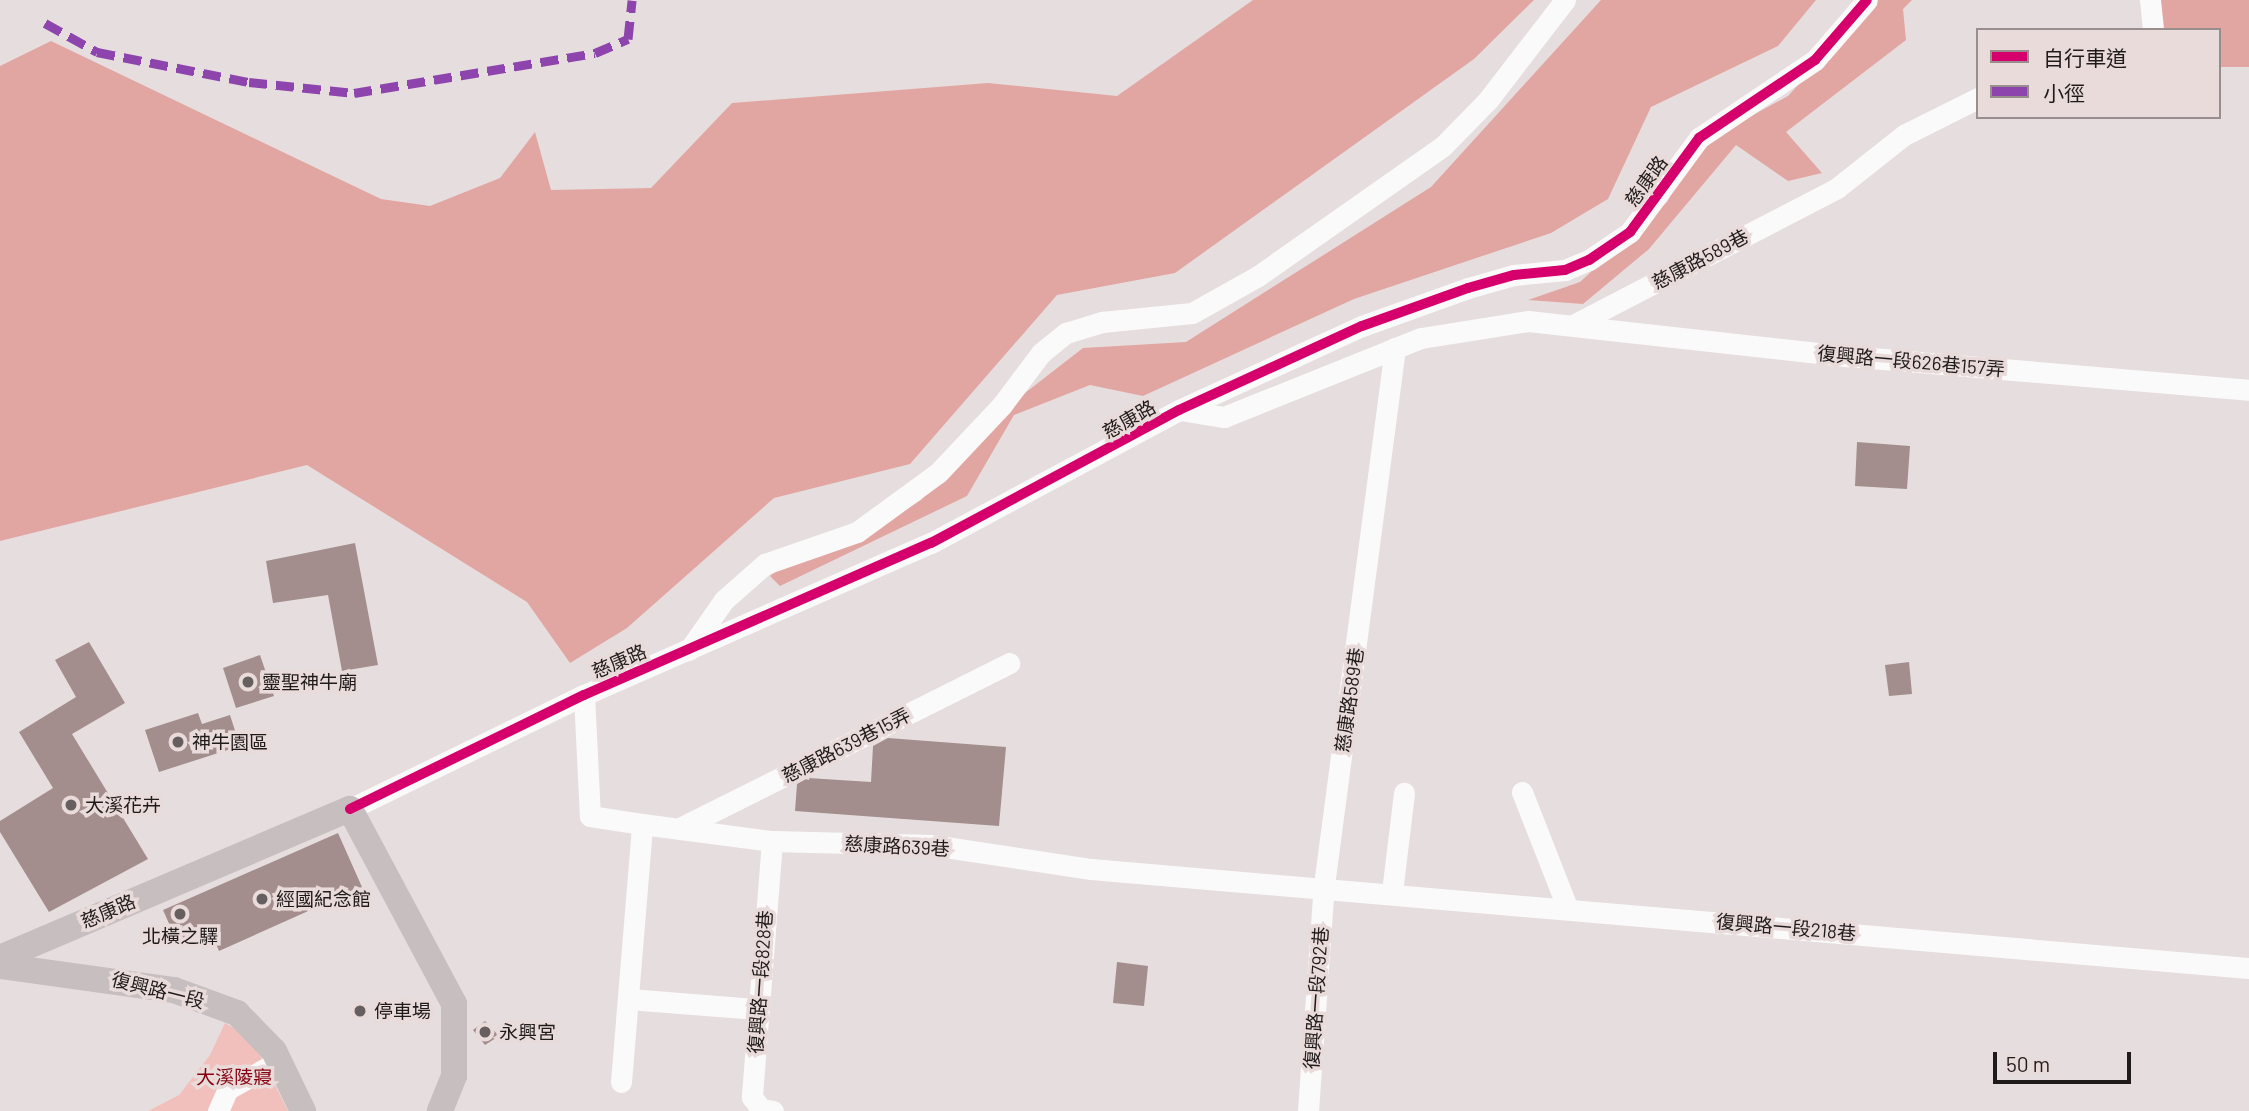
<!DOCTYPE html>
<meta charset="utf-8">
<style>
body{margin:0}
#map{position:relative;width:2249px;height:1111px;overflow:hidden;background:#e6dede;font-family:Barlow,"Noto Sans TC",sans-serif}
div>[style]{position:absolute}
.green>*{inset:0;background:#f2c0bc}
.forest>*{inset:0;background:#e2a6a2}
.building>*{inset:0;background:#a38e8d}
.minor>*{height:21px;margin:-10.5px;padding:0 10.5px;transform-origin:10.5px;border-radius:10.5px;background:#fbfafa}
.major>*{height:26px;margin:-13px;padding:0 13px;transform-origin:13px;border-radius:13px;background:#c7bfbf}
.quiet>*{height:9px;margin-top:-4.5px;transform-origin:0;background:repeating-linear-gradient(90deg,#8e44ad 0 18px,transparent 0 27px)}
.cycleway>*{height:10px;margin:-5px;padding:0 5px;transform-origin:5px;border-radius:5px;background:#d6006c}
.dots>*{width:19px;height:19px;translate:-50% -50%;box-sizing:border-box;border:4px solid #e9dbda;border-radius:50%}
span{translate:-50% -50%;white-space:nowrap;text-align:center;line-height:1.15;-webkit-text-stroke:7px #e9dbda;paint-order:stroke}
.street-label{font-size:19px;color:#201b1b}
.poi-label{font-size:19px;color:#201b1b}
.left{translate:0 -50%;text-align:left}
.park-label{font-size:19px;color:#84000f}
.legend{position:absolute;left:1976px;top:28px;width:245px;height:91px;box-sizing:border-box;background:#e9dbda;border:2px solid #998e8e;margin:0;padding:9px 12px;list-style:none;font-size:21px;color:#201b1b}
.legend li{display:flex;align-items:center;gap:14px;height:35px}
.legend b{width:35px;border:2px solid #998e8e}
.scale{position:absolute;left:1993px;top:1052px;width:138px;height:32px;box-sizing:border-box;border:4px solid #201b1b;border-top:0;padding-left:9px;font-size:21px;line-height:24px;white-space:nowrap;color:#201b1b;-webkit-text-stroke:5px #e9dbda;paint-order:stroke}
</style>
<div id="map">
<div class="green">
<div style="clip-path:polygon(225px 1023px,252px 1039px,288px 1111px,148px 1111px,179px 1095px,210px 1055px)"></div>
</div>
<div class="forest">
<div style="clip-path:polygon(1253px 0,1534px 0,1474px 59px,1175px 273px,1057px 295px,910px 464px,774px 498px,627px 628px,570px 663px,527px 602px,307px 465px,0 541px,0 66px,51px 41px,381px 199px,430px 206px,500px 178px,535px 132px,551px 190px,651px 188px,732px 103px,988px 83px,1117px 96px)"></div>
<div style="clip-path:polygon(1601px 0,1816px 0,1778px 46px,1651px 107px,1608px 199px,1551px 233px,1354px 299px,1143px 396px,1090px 385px,1014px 415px,967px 496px,780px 586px,770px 576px,791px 560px,869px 533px,921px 500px,1003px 410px,1083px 348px,1186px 342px,1431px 187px)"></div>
<div style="clip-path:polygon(1876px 0,1912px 0,1903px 9px,1906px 40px,1786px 132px,1822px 173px,1788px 181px,1736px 145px,1649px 249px,1583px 304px,1528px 300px,1580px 282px,1667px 202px,1698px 145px,1788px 96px)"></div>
<div style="clip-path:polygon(2158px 0,2249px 0,2249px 67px,2219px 67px,2219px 30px,2160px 30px)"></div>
</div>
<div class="building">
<div style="clip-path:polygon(1857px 442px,1910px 446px,1907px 489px,1855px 486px)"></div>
<div style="clip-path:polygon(355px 543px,378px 665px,342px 671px,328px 595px,273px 603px,266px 561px)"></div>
<div style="clip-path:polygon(89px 642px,125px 703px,72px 734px,148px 859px,49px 912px,0 832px,0 821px,53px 788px,19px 732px,76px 697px,55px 660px)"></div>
<div style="clip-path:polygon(260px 655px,274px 696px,236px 708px,223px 668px)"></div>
<div style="clip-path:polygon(1909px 662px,1912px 694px,1889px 696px,1885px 665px)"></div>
<div style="clip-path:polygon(198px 713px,202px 724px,230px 715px,240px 746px,159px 772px,145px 730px)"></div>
<div style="clip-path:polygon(888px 738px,1006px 747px,999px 826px,795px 811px,797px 784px,808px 778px,871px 782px,873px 746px)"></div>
<div style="clip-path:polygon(338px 833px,362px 887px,219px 951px,210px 929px,178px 944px,163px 910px)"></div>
<div style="clip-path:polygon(1117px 962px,1148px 966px,1144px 1006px,1113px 1003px)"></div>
<div style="clip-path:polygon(485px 1021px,499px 1036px,485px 1045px,473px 1030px)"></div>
</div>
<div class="minor">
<div style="left:2150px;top:0;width:30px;rotate:84deg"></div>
<div style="left:1575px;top:324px;width:295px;rotate:-27.4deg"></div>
<div style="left:1837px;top:188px;width:85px;rotate:-38.3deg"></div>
<div style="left:1904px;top:135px;width:83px;rotate:-26.6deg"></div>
<div style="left:1180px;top:410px;width:45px;rotate:9deg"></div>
<div style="left:1224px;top:417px;width:212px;rotate:-21.9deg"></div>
<div style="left:1421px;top:338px;width:108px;rotate:-9deg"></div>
<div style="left:1528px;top:321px;width:321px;rotate:6.3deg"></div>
<div style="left:1847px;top:356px;width:403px;rotate:4.8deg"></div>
<div style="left:689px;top:650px;width:61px;rotate:-55deg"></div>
<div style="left:724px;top:600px;width:55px;rotate:-41.3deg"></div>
<div style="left:765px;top:564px;width:97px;rotate:-19.2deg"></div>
<div style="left:857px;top:532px;width:100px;rotate:-36.1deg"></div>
<div style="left:938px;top:473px;width:93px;rotate:-46.7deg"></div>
<div style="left:1002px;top:405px;width:65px;rotate:-53.1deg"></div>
<div style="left:1041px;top:353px;width:32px;rotate:-39deg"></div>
<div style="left:1066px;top:333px;width:38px;rotate:-17deg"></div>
<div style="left:1102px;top:322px;width:90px;rotate:-5.7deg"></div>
<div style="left:1192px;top:313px;width:76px;rotate:-29.3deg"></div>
<div style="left:1258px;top:276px;width:226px;rotate:-35.1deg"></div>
<div style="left:1443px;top:146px;width:64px;rotate:-45.6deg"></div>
<div style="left:1488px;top:100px;width:126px;rotate:-52.4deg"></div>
<div style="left:584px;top:695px;width:121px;rotate:87.2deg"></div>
<div style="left:590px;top:816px;width:53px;rotate:8.7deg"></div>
<div style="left:642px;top:824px;width:131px;rotate:7.5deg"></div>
<div style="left:772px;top:841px;width:160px;rotate:1.4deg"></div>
<div style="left:932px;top:845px;width:161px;rotate:8.6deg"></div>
<div style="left:1091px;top:869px;width:1162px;rotate:4.89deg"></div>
<div style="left:1522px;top:792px;width:123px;rotate:68.6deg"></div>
<div style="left:350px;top:809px;width:260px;rotate:-26deg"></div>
<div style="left:584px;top:695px;width:379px;rotate:-23.7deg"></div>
<div style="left:931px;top:543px;width:281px;rotate:-28.2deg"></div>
<div style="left:1179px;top:410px;width:201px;rotate:-24.7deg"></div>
<div style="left:1362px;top:326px;width:113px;rotate:-19.7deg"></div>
<div style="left:1468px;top:288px;width:48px;rotate:-15.8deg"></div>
<div style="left:1514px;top:275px;width:51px;rotate:-5.6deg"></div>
<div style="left:1565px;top:270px;width:26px;rotate:-23deg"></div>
<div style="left:1589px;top:260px;width:50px;rotate:-34.3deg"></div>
<div style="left:1630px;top:232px;width:117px;rotate:-53.7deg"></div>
<div style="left:1699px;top:138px;width:140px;rotate:-33.9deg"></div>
<div style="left:1815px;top:60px;width:79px;rotate:-49.1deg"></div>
<div style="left:682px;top:827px;width:366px;rotate:-26.6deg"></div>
<div style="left:772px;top:841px;width:257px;rotate:94.5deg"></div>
<div style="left:752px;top:1097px;width:15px;rotate:53deg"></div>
<div style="left:761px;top:1109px;width:12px;rotate:9deg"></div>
<div style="left:1392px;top:892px;width:100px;rotate:-83.1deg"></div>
<div style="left:629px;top:999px;width:126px;rotate:4.5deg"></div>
<div style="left:621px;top:1082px;width:259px;rotate:-85.3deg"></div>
<div style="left:218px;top:1111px;width:24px;rotate:-66deg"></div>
<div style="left:228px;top:1089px;width:58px;rotate:-28.8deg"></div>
<div style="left:1308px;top:1111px;width:227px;rotate:-86deg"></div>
<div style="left:1324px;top:885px;width:542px;rotate:-82.47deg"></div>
</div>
<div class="major">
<div style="left:0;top:958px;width:380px;rotate:-23.1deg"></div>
<div style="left:350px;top:809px;width:221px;rotate:61.9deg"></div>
<div style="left:454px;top:1004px;width:72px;rotate:90deg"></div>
<div style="left:454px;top:1076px;width:38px;rotate:112deg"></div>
<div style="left:0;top:966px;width:176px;rotate:7.9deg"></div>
<div style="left:174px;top:990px;width:67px;rotate:20.1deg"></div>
<div style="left:237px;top:1013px;width:53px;rotate:45.8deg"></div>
<div style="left:274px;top:1051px;width:67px;rotate:64.2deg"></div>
</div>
<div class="quiet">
<div style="left:45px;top:23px;width:60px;rotate:29.1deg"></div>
<div style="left:97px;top:52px;width:155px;rotate:11.2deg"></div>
<div style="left:249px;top:82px;width:106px;rotate:6deg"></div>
<div style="left:354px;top:93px;width:244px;rotate:-9.4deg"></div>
<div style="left:595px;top:53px;width:36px;rotate:-23deg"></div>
<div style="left:628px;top:39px;width:39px;rotate:-84deg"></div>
</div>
<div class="cycleway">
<div style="left:350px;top:809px;width:260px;rotate:-26deg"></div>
<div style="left:584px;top:695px;width:379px;rotate:-23.7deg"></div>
<div style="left:931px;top:543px;width:281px;rotate:-28.2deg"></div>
<div style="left:1179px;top:410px;width:201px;rotate:-24.7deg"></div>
<div style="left:1362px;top:326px;width:113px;rotate:-19.7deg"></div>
<div style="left:1468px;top:288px;width:48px;rotate:-15.8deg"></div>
<div style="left:1514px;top:275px;width:51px;rotate:-5.6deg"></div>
<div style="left:1565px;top:270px;width:26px;rotate:-23deg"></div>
<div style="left:1589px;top:260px;width:50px;rotate:-34.3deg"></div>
<div style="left:1630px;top:232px;width:117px;rotate:-53.7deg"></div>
<div style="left:1699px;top:138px;width:140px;rotate:-33.9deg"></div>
<div style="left:1815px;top:60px;width:79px;rotate:-49.1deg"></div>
</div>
<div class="dots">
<div style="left:248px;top:682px;background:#655f5f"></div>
<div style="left:178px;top:742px;background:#655f5f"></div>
<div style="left:71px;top:805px;background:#655f5f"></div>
<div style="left:262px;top:899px;background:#655f5f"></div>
<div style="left:180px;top:914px;background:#655f5f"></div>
<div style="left:360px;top:1011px;background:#655f5f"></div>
<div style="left:485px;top:1032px;background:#655f5f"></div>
</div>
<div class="street-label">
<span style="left:1646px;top:181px;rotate:-54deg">慈康路</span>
<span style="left:1700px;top:259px;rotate:-28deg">慈康路589巷</span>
<span style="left:1911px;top:361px;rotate:5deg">復興路一段626巷157弄</span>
<span style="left:1129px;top:419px;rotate:-30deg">慈康路</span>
<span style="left:619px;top:661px;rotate:-23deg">慈康路</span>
<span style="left:1349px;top:700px;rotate:-82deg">慈康路589巷</span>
<span style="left:846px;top:745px;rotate:-27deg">慈康路639巷15弄</span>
<span style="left:897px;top:846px;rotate:3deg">慈康路639巷</span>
<span style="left:108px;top:911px;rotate:-23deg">慈康路</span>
<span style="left:1786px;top:927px;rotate:5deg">復興路一段218巷</span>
<span style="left:760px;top:982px;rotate:-86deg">復興路一段828巷</span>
<span style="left:158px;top:990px;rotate:14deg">復興路一段</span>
<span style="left:1316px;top:998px;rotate:-86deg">復興路一段792巷</span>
</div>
<div class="poi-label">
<span class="left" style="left:262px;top:682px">靈聖神牛廟</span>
<span class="left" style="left:192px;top:742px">神牛園區</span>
<span class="left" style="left:85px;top:805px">大溪花卉</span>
<span class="left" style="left:276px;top:899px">經國紀念館</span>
<span style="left:180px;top:936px">北橫之驛</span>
<span class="left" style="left:374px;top:1011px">停車場</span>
<span class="left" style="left:499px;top:1032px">永興宮</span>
</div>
<div class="park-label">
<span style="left:234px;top:1077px">大溪陵寢</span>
</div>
<ul class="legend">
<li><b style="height:9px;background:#d6006c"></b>自行車道</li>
<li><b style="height:9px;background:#8e44ad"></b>小徑</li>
</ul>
<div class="scale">50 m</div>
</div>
